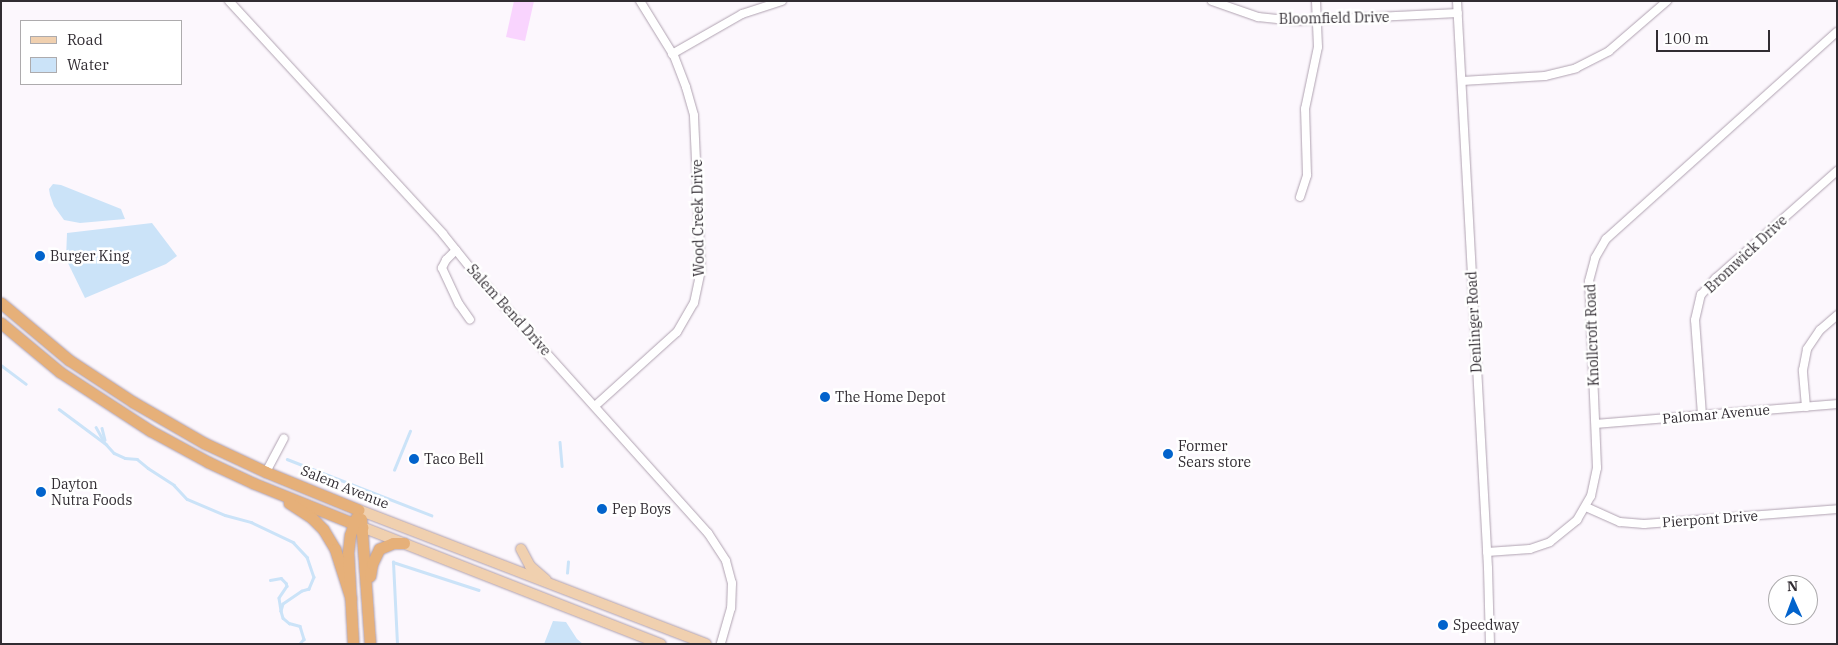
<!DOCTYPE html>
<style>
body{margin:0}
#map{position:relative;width:1838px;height:645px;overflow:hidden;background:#fcf7fd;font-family:"IBM Plex Serif",serif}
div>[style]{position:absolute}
.green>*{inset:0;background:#f9d4fe}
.water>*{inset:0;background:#cbe3f8}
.stream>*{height:2.5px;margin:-1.25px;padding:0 1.25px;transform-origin:1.25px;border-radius:1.25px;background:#cbe3f8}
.roads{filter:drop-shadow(0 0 1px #b0a2b1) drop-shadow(0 0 1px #b0a2b1)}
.minor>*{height:8px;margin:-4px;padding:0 4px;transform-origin:4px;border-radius:4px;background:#fff}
.major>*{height:10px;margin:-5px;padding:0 5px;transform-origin:5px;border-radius:5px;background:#f0d0af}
.highway>*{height:11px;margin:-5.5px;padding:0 5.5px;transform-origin:5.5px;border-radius:5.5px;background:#e6b079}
.dots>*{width:14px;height:14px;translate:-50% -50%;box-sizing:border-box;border:2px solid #fff;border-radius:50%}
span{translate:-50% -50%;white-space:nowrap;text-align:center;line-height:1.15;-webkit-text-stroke:5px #fff;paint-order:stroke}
.street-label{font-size:14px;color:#312c32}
.poi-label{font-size:14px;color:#312c32}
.left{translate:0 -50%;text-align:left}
.frame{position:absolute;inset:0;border:2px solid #312c32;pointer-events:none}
.legend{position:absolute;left:20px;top:20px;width:162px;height:65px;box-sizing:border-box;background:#fff;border:1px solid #adabad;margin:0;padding:6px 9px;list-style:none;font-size:15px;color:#312c32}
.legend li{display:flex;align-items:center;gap:10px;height:25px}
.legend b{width:25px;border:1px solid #adabad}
.north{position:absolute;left:1768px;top:575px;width:50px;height:50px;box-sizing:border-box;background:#fff;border:1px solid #adabad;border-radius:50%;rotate:358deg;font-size:14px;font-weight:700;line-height:20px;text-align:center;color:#312c32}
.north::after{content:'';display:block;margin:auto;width:18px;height:22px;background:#0263cc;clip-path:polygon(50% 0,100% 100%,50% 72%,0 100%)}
.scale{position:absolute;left:1656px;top:30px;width:114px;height:22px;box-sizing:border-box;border:2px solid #312c32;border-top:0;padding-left:6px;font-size:15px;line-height:18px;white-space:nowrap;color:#312c32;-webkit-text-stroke:4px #fff;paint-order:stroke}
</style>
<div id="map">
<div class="green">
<div style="clip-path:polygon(514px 1px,534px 1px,525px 41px,506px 37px)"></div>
</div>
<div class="water">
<div style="clip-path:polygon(53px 184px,61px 185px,121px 209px,125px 219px,80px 223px,64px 220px,54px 206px,50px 195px,49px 189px)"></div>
<div style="clip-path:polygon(152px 223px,177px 256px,166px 264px,85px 298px,66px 259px,67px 233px)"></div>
<div style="clip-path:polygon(553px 621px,566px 622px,577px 639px,583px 644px,544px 644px)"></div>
</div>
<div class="stream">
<div style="left:1px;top:365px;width:31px;rotate:37deg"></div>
<div style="left:59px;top:409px;width:59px;rotate:36.7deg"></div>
<div style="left:106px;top:444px;width:12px;rotate:48deg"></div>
<div style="left:114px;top:453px;width:12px;rotate:24deg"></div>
<div style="left:125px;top:458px;width:12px;rotate:5deg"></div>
<div style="left:137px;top:459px;width:14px;rotate:39deg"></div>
<div style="left:148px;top:468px;width:31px;rotate:33deg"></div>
<div style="left:174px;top:485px;width:19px;rotate:47deg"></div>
<div style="left:187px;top:499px;width:41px;rotate:22.8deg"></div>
<div style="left:225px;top:515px;width:27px;rotate:15deg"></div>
<div style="left:251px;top:522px;width:47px;rotate:25.5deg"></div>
<div style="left:293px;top:542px;width:21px;rotate:47deg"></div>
<div style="left:307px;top:557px;width:21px;rotate:71deg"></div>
<div style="left:314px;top:577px;width:13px;rotate:113deg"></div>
<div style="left:309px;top:589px;width:7px;rotate:164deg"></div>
<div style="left:302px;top:591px;width:23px;rotate:146deg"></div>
<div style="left:283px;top:604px;width:7px;rotate:106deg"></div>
<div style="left:281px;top:611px;width:7px;rotate:74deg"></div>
<div style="left:283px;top:618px;width:8px;rotate:40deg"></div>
<div style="left:289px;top:623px;width:11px;rotate:15deg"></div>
<div style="left:300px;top:626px;width:14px;rotate:73deg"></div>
<div style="left:304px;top:639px;width:6px;rotate:129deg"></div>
<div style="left:96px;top:427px;width:18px;rotate:61deg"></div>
<div style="left:102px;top:428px;width:12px;rotate:76deg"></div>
<div style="left:560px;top:442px;width:24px;rotate:85deg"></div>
<div style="left:287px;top:459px;width:155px;rotate:21.3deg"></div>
<div style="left:394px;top:470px;width:42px;rotate:-67.7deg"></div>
<div style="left:567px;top:573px;width:11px;rotate:-85deg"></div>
<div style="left:270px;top:580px;width:11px;rotate:-10deg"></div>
<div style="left:281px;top:578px;width:7px;rotate:45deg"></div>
<div style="left:286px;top:583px;width:3px;rotate:72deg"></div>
<div style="left:287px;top:586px;width:14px;rotate:124deg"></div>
<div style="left:279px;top:598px;width:13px;rotate:81deg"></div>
<div style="left:397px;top:644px;width:82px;rotate:-92.8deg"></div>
<div style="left:393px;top:562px;width:90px;rotate:18deg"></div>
</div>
<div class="roads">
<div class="minor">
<div style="left:229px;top:1px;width:316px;rotate:47.4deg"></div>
<div style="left:443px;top:234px;width:45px;rotate:51.3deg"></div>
<div style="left:471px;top:269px;width:355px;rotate:48.1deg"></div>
<div style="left:708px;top:533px;width:33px;rotate:57deg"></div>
<div style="left:726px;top:561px;width:23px;rotate:75deg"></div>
<div style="left:732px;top:583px;width:25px;rotate:92deg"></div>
<div style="left:731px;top:608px;width:37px;rotate:106deg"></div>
<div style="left:1212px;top:1px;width:49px;rotate:19.2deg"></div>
<div style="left:1258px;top:17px;width:36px;rotate:6deg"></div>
<div style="left:1294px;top:21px;width:164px;rotate:-2.8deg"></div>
<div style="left:1457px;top:1px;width:568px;rotate:86.87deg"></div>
<div style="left:1488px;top:568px;width:76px;rotate:88.5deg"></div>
<div style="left:672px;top:54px;width:81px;rotate:-29.7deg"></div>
<div style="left:742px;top:14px;width:42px;rotate:-18deg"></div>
<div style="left:1462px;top:81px;width:83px;rotate:-3.4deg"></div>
<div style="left:1545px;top:76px;width:32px;rotate:-14deg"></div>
<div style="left:1576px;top:68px;width:37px;rotate:-27deg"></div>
<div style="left:1609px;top:51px;width:77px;rotate:-40.8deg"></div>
<div style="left:1300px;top:197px;width:23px;rotate:-72deg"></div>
<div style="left:1307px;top:175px;width:66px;rotate:-91.7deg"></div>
<div style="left:1305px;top:109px;width:63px;rotate:-78.2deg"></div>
<div style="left:1318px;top:47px;width:46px;rotate:-92.5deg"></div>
<div style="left:456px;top:250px;width:14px;rotate:135deg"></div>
<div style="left:446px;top:260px;width:9px;rotate:117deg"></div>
<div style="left:442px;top:268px;width:40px;rotate:65deg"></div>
<div style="left:459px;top:304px;width:19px;rotate:55deg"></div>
<div style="left:595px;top:406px;width:110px;rotate:-42.1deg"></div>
<div style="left:677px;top:332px;width:34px;rotate:-60deg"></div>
<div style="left:694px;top:303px;width:33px;rotate:-78deg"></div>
<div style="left:701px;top:271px;width:156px;rotate:-92.6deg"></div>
<div style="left:694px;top:115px;width:29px;rotate:-106deg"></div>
<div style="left:686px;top:87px;width:33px;rotate:-111deg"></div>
<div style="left:674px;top:56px;width:65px;rotate:-121.7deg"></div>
<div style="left:1806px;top:407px;width:37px;rotate:-95deg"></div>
<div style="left:1803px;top:370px;width:21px;rotate:-79deg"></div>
<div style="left:1807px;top:349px;width:23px;rotate:-56deg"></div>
<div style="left:1820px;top:330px;width:23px;rotate:-41deg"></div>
<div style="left:1702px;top:415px;width:95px;rotate:-94.2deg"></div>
<div style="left:1695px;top:320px;width:26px;rotate:-77deg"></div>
<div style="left:1701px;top:295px;width:23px;rotate:-49deg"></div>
<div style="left:1716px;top:278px;width:162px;rotate:-41.5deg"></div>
<div style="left:1596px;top:424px;width:242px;rotate:-4.7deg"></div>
<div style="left:266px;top:472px;width:38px;rotate:-62deg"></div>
<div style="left:1586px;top:507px;width:37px;rotate:24deg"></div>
<div style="left:1620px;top:522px;width:24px;rotate:5deg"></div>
<div style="left:1644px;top:524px;width:194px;rotate:-4.4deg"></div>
<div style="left:1487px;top:552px;width:43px;rotate:-4deg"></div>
<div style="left:1530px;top:549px;width:21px;rotate:-19deg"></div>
<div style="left:1550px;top:542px;width:35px;rotate:-39deg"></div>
<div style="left:1577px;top:520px;width:28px;rotate:-60deg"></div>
<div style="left:1591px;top:496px;width:29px;rotate:-78deg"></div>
<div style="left:1597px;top:468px;width:187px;rotate:-92.4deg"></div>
<div style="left:1589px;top:281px;width:24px;rotate:-75deg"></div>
<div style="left:1595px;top:258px;width:22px;rotate:-60deg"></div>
<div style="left:1606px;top:239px;width:310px;rotate:-41.9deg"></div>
</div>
<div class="major">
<div style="left:359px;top:510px;width:372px;rotate:21.1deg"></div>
<div style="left:362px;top:527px;width:321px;rotate:21.4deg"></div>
<div style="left:521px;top:549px;width:19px;rotate:62deg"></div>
<div style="left:530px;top:566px;width:21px;rotate:41deg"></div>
</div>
<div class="highway">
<div style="left:1px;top:303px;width:89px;rotate:40deg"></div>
<div style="left:69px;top:360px;width:77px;rotate:33.3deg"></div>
<div style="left:133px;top:402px;width:82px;rotate:30deg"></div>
<div style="left:204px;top:443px;width:68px;rotate:25.1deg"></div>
<div style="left:266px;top:472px;width:100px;rotate:22.2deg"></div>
<div style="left:1px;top:323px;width:77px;rotate:39.7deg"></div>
<div style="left:60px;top:372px;width:108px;rotate:33deg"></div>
<div style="left:151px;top:431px;width:65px;rotate:28.5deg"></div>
<div style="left:208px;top:462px;width:50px;rotate:25deg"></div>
<div style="left:253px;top:483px;width:118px;rotate:22deg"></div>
<div style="left:289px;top:503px;width:27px;rotate:33deg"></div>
<div style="left:312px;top:518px;width:16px;rotate:45deg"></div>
<div style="left:323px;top:529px;width:23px;rotate:59deg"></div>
<div style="left:335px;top:549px;width:52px;rotate:72.3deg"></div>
<div style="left:361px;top:519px;width:125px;rotate:85.9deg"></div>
<div style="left:370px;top:576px;width:12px;rotate:-81deg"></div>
<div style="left:372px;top:564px;width:17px;rotate:-65deg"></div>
<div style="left:379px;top:549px;width:15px;rotate:-23deg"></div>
<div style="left:393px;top:543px;width:11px"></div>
<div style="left:353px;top:644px;width:91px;rotate:-93.1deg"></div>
<div style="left:348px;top:553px;width:18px;rotate:-84deg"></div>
<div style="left:350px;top:535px;width:18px;rotate:-71deg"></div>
</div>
</div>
<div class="dots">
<div style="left:40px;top:256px;background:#0263cc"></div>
<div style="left:825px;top:397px;background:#0263cc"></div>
<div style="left:1168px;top:454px;background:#0263cc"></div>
<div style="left:414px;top:459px;background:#0263cc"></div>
<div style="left:41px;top:492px;background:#0263cc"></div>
<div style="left:602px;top:509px;background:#0263cc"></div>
<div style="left:1443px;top:625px;background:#0263cc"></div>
</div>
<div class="street-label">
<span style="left:1334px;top:18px;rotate:-1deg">Bloomfield Drive</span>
<span style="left:698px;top:218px;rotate:-91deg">Wood Creek Drive</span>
<span style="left:1746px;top:254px;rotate:-43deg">Bromwick Drive</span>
<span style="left:509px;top:310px;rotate:48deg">Salem Bend Drive</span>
<span style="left:1474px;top:322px;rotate:-93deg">Denlinger Road</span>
<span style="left:1592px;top:335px;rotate:-92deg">Knollcroft Road</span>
<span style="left:1716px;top:414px;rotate:-5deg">Palomar Avenue</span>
<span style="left:345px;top:487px;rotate:22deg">Salem Avenue</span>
<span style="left:1710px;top:519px;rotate:-4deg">Pierpont Drive</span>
</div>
<div class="poi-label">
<span class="left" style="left:50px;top:256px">Burger King</span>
<span class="left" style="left:835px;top:397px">The Home Depot</span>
<span class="left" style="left:1178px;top:454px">Former<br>Sears store</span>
<span class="left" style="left:424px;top:459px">Taco Bell</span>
<span class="left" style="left:51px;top:492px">Dayton<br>Nutra Foods</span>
<span class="left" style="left:612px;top:509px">Pep Boys</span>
<span class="left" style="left:1453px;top:625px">Speedway</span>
</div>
<div class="frame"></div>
<ul class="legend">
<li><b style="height:6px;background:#f0d0af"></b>Road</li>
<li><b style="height:14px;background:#cbe3f8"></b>Water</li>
</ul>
<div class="north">N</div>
<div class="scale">100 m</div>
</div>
